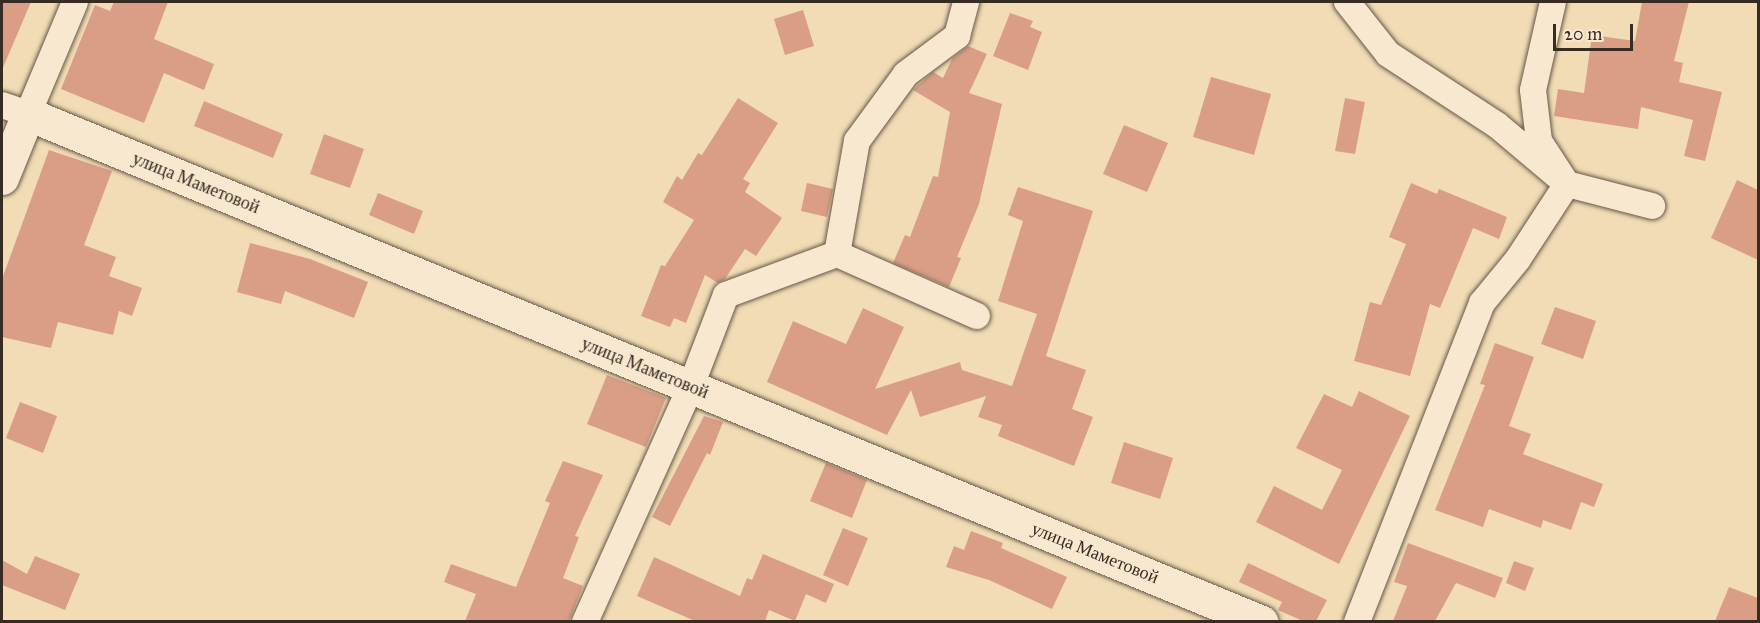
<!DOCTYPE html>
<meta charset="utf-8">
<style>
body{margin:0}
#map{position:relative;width:1760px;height:623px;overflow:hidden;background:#f2dcb5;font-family:"IM FELL Great Primer",serif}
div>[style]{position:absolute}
.building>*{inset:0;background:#da9e86}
.roads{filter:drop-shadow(0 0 2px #655847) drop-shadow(0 0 2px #655847)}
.street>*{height:26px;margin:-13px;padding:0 13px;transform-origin:13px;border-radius:13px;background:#f7e8cf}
.secondary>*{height:33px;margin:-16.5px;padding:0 16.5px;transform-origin:16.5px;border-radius:16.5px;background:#f7e8cf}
span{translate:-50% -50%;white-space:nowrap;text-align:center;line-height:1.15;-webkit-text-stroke:4.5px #f7e8cf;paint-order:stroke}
.street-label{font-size:18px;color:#362c22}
.frame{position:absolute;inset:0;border:3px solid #362c22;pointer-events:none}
.scale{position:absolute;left:1553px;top:24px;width:80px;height:27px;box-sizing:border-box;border:3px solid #362c22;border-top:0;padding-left:8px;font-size:18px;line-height:21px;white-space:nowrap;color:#362c22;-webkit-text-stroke:4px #f7e8cf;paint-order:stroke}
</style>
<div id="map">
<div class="building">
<div style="clip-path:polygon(2px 2px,31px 2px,2px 70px)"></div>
<div style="clip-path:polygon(114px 2px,168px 2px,154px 39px,214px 64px,204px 90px,164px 73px,144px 123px,61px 89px,95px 5px,110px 11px)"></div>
<div style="clip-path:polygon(1642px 2px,1689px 2px,1674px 61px,1683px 63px,1679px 82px,1722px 92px,1705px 161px,1684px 156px,1693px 120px,1641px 107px,1638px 129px,1554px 116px,1558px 89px,1584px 93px,1592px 35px,1635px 41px)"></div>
<div style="clip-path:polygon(803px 10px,814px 46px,785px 55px,774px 19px)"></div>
<div style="clip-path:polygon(1010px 13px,1033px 21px,1030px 27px,1042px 32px,1028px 70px,993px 56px)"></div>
<div style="clip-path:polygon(968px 46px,987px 54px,969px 93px,1002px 104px,979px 204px,957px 257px,961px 258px,949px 287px,893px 263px,905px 235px,910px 237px,933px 176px,938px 177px,950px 112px,913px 90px,933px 72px,943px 78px,952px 59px)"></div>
<div style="clip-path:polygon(1211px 77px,1271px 94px,1254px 155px,1193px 137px)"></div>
<div style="clip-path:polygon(738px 98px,778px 123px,743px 179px,750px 183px,745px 192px,782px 218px,756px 256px,745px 249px,725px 279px,718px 283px,705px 275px,686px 323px,674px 318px,670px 327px,641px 316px,661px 265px,665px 266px,694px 220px,663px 202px,677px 176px,682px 180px,698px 153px,702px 155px)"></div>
<div style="clip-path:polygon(1345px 98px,1365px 102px,1355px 154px,1335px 151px)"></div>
<div style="clip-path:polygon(204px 101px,283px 134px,273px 158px,194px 126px)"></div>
<div style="clip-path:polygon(1124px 125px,1168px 143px,1147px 192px,1103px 174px)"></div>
<div style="clip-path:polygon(324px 134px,364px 149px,350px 188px,310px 174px)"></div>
<div style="clip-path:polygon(49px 150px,112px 171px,84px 245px,116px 257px,109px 276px,142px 288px,132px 316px,119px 311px,113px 335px,58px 322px,51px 348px,2px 337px,2px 279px)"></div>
<div style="clip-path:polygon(1737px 180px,1758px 190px,1758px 260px,1711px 238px)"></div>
<div style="clip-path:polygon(807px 183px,833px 189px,827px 217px,801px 211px)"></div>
<div style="clip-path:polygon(1411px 183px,1437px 194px,1439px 189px,1507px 217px,1499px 239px,1473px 228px,1440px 308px,1430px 304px,1410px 376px,1354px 361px,1370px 302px,1381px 305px,1406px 244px,1389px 237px)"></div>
<div style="clip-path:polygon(1018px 187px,1093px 211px,1046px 356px,1086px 370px,1072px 409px,1093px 417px,1074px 466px,998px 436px,1002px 425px,978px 417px,986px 396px,920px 417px,911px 390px,887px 435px,767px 382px,793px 321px,846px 344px,863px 308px,904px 327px,875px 389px,960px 362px,962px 370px,1012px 386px,1037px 314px,998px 301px,1023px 221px,1008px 215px)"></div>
<div style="clip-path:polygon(378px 193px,423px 211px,414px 234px,369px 215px)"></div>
<div style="clip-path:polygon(250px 243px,310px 259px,368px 282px,354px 318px,285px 291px,281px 304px,237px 292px)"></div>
<div style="clip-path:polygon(1555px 307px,1596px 321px,1583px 359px,1541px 344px)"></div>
<div style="clip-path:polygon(1495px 343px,1534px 357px,1509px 426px,1531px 434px,1523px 454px,1603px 484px,1594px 507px,1581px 502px,1571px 530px,1543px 520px,1541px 528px,1489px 509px,1483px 527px,1435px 510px,1485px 385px,1480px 384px)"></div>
<div style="clip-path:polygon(607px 375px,666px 398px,646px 447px,587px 424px)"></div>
<div style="clip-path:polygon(1359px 391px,1410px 416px,1339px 564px,1256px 522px,1274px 486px,1322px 510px,1342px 470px,1296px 448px,1324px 394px,1352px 407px)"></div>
<div style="clip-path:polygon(20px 402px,57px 416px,43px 453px,6px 438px)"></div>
<div style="clip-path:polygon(704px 416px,723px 422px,710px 455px,707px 453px,670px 526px,652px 517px)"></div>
<div style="clip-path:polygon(1124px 442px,1173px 458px,1160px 499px,1111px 483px)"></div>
<div style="clip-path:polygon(563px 461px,603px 475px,575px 536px,579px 537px,563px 578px,583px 586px,569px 621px,465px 621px,476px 594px,444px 582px,451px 564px,516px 587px,550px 503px,545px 501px)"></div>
<div style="clip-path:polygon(826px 463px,867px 480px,852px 518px,810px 501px)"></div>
<div style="clip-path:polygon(843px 528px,868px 538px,848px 586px,823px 575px)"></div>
<div style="clip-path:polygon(971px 531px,1003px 543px,1001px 548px,1067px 577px,1052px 609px,989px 580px,946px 567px,954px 546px,964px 550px)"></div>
<div style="clip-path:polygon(1408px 543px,1503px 578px,1495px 598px,1456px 583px,1435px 621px,1393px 621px,1407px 586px,1394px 582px)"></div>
<div style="clip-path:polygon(763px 554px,834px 584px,826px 603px,806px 594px,795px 621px,769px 610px,765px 621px,695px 621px,637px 596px,654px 557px,740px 596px,747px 578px,752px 580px)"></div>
<div style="clip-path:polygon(35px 556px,80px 574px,65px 610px,2px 585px,2px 560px,27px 574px)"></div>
<div style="clip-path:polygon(1514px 561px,1534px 568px,1525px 591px,1506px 583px)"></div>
<div style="clip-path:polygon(1248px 563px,1327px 600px,1316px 621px,1303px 621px,1278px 610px,1282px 602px,1239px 582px)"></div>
<div style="clip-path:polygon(1729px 587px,1758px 598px,1758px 621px,1715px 621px)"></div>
</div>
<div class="roads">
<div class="street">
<div style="left:1347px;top:2px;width:66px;rotate:51.7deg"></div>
<div style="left:1388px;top:54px;width:130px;rotate:33.1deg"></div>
<div style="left:1497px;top:125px;width:92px;rotate:40.1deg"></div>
<div style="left:1567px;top:184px;width:88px;rotate:14.5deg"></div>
<div style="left:2px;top:105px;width:28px;rotate:19deg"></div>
<div style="left:28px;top:114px;width:121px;rotate:-67.2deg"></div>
<div style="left:837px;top:254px;width:153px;rotate:23.9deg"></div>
<div style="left:585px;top:622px;width:259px;rotate:-65.8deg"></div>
<div style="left:691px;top:386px;width:97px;rotate:-69deg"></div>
<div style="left:726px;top:295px;width:118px;rotate:-20.3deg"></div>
<div style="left:837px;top:254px;width:115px;rotate:-80deg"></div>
<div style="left:857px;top:141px;width:83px;rotate:-53.8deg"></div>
<div style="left:906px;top:74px;width:64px;rotate:-36.7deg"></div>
<div style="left:957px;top:36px;width:35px;rotate:-75deg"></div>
<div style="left:1357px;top:622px;width:343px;rotate:-68.6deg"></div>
<div style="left:1482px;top:303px;width:57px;rotate:-50.7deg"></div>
<div style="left:1518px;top:259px;width:90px;rotate:-56.8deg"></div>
<div style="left:1567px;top:184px;width:51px;rotate:-123.1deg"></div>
<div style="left:1539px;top:141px;width:51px;rotate:-96.7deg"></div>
<div style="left:1533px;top:90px;width:90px;rotate:-77.2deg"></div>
</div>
<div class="secondary">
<div style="left:2px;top:178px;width:69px;rotate:-67.9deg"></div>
<div style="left:28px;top:114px;width:1334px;rotate:22.38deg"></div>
</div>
</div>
<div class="street-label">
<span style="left:196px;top:183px;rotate:22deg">улица Маметовой</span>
<span style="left:645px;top:368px;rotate:22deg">улица Маметовой</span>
<span style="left:1095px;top:553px;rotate:22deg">улица Маметовой</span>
</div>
<div class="frame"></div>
<div class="scale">20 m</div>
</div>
